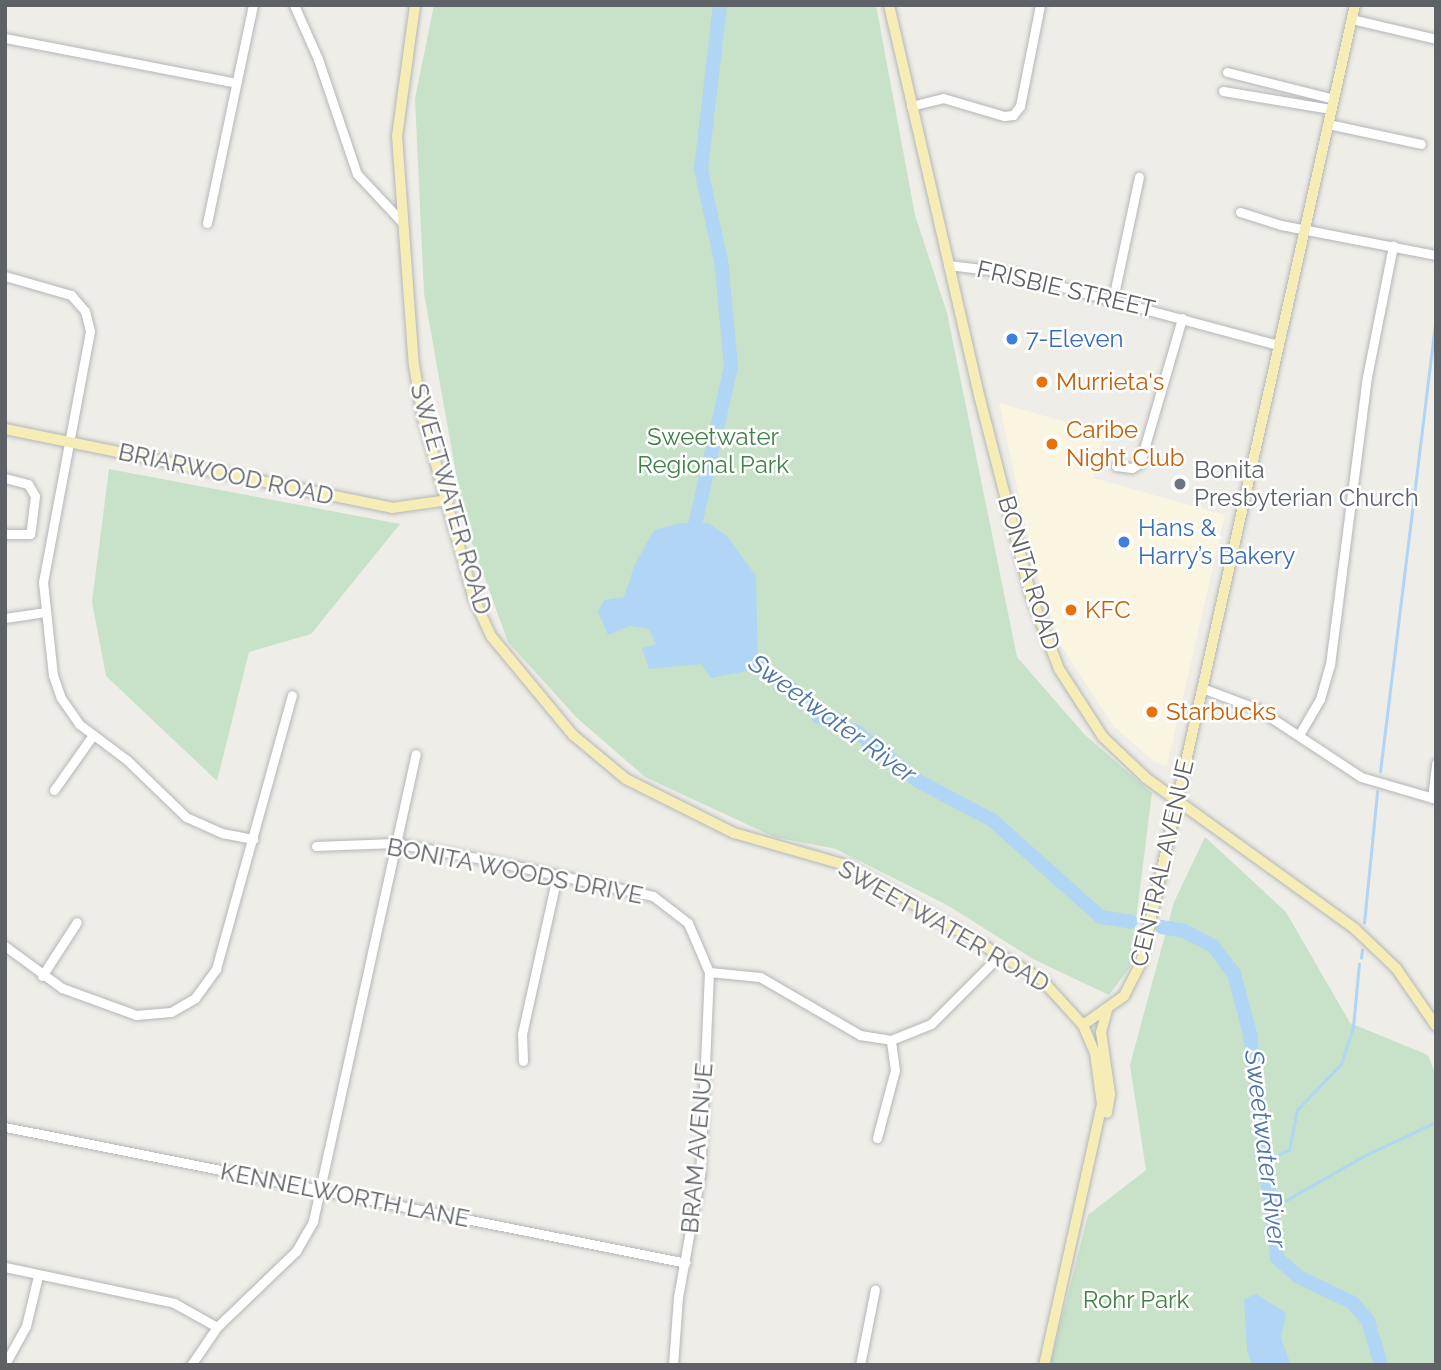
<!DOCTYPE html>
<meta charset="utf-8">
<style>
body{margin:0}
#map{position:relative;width:1441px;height:1370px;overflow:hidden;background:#eeede7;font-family:Raleway,sans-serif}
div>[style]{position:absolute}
.commercial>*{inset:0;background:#faf5e0}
.green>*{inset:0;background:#c7e2c8}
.water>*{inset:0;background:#b1d5f4}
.stream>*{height:2.5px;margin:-1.25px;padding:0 1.25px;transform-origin:1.25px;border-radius:1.25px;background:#b1d5f4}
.river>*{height:14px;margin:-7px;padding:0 7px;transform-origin:7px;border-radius:7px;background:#b1d5f4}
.roads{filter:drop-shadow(0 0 2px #b4b6b9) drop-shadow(0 0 2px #b4b6b9)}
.minor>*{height:9px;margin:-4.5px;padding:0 4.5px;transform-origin:4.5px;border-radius:4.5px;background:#fff}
.major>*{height:10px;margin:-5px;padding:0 5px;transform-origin:5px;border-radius:5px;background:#f5edb5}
.dots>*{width:19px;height:19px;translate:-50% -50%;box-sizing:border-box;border:4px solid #fff;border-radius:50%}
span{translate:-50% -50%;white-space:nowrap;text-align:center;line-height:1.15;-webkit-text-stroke:5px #fff;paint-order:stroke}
.street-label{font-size:24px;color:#5e6165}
.shop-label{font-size:24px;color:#366cbe}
.left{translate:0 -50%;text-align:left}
.food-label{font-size:24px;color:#c56008}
.park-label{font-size:24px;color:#418146}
.worship-label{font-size:24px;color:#5b616d}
.water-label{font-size:26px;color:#4f76a5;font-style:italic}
.frame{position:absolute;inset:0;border:7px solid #5e6165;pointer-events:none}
</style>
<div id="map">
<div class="commercial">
<div style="clip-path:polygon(999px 403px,1104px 433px,1093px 478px,1225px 515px,1167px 766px,1155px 762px,1114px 727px,1060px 644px,1033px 561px)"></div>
</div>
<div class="green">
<div style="clip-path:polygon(434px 5px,876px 5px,915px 215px,947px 313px,1017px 657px,1085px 735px,1152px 793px,1130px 967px,1109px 995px,1033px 959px,947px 905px,836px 849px,774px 837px,645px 777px,577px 718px,508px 642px,465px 524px,424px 293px,415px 99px)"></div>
<div style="clip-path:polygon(109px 469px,400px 524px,311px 634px,249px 652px,217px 781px,106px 676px,92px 602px)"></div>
<div style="clip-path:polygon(1205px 837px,1286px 912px,1350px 1023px,1428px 1055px,1436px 1076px,1436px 1365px,1050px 1365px,1088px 1215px,1146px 1170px,1130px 1065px,1174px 902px)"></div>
</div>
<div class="water">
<div style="clip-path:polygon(680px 523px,708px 523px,727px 536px,756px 576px,758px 669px,711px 678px,701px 664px,649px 669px,642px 648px,656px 644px,649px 629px,630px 626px,608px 635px,598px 612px,604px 600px,624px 597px,635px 564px,654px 530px)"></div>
<div style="clip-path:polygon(1256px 1294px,1286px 1313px,1281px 1338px,1291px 1365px,1252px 1365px,1247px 1351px,1244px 1299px)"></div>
</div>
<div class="stream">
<div style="left:1380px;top:772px;width:458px;rotate:-83deg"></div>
<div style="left:1364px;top:923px;width:132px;rotate:-84.3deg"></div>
<div style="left:1361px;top:958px;width:8px;rotate:-83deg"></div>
<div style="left:1265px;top:1161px;width:26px;rotate:-25deg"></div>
<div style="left:1289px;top:1150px;width:41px;rotate:-78.7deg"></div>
<div style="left:1297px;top:1110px;width:64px;rotate:-46.3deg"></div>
<div style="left:1341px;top:1064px;width:39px;rotate:-72deg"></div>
<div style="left:1353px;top:1027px;width:63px;rotate:-84.6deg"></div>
<div style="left:1269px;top:1210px;width:107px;rotate:-29.7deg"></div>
<div style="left:1362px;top:1157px;width:82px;rotate:-25.3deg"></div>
</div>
<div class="river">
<div style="left:696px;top:541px;width:16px;rotate:-94deg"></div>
<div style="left:695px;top:525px;width:163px;rotate:-77.2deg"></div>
<div style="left:731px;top:366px;width:105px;rotate:-95.4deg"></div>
<div style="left:721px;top:261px;width:94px;rotate:-102.3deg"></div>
<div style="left:701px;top:169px;width:165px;rotate:-83.4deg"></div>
<div style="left:745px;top:657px;width:54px;rotate:33.7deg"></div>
<div style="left:790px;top:687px;width:42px;rotate:46deg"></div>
<div style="left:819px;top:717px;width:41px;rotate:21.5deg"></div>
<div style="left:857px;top:732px;width:78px;rotate:38.8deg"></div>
<div style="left:918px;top:781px;width:84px;rotate:27.8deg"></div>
<div style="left:992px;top:820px;width:146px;rotate:41.7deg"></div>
<div style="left:1101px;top:917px;width:30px;rotate:9deg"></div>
<div style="left:1162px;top:927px;width:22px;rotate:10deg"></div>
<div style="left:1184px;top:931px;width:33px;rotate:27deg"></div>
<div style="left:1213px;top:946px;width:35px;rotate:53deg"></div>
<div style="left:1234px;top:974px;width:62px;rotate:75.1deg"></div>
<div style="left:1250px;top:1034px;width:226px;rotate:83.1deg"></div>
<div style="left:1277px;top:1258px;width:29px;rotate:41deg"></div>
<div style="left:1299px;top:1277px;width:60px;rotate:25.7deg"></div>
<div style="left:1353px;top:1303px;width:23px;rotate:50deg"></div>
<div style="left:1368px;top:1321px;width:46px;rotate:73.5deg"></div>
</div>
<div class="roads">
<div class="minor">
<div style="left:294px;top:5px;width:59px;rotate:66deg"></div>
<div style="left:318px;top:59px;width:121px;rotate:71.3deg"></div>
<div style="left:357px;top:174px;width:67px;rotate:46.8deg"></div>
<div style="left:1351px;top:19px;width:87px;rotate:13.2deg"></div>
<div style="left:5px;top:38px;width:235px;rotate:11deg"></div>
<div style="left:1227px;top:72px;width:110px;rotate:14.2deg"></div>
<div style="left:1223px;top:91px;width:109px;rotate:9.5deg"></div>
<div style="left:911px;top:106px;width:33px;rotate:-14deg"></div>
<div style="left:943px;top:98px;width:64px;rotate:16.4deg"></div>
<div style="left:1004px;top:116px;width:9px;rotate:-6deg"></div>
<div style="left:1013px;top:115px;width:11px;rotate:-52deg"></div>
<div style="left:1020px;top:106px;width:103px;rotate:-78.8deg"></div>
<div style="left:1328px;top:124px;width:95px;rotate:12.1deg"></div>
<div style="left:1240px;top:212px;width:43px;rotate:17.6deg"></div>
<div style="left:1281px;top:225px;width:158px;rotate:11deg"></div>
<div style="left:207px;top:223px;width:223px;rotate:-78.1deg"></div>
<div style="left:948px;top:265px;width:59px;rotate:6.8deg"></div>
<div style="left:1007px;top:272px;width:281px;rotate:15.1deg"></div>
<div style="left:5px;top:276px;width:69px;rotate:16.1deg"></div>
<div style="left:71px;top:295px;width:21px;rotate:49deg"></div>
<div style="left:85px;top:311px;width:21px;rotate:76deg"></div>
<div style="left:90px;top:331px;width:255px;rotate:100.6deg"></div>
<div style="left:43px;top:582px;width:94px;rotate:83.9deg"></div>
<div style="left:53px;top:675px;width:24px;rotate:71deg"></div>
<div style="left:61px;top:698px;width:32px;rotate:55deg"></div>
<div style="left:79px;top:724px;width:60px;rotate:36.9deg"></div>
<div style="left:127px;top:760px;width:82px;rotate:44deg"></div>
<div style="left:186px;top:817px;width:39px;rotate:24deg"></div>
<div style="left:222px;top:833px;width:32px;rotate:11deg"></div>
<div style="left:1113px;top:299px;width:125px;rotate:-78deg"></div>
<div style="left:1116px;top:466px;width:16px;rotate:7deg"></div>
<div style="left:1132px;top:468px;width:9px;rotate:-32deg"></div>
<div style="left:1140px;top:463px;width:151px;rotate:-73.8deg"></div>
<div style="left:5px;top:478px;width:24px;rotate:15deg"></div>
<div style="left:28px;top:484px;width:14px;rotate:60deg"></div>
<div style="left:35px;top:496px;width:38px;rotate:97deg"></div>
<div style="left:30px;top:534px;width:25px;rotate:180deg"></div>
<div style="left:5px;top:618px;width:40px;rotate:-8.5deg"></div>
<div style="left:1202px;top:688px;width:60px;rotate:20.6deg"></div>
<div style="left:1258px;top:709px;width:123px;rotate:33.4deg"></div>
<div style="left:1361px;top:777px;width:78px;rotate:16.3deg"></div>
<div style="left:1299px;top:735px;width:42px;rotate:-59.7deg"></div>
<div style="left:1320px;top:699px;width:35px;rotate:-74deg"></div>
<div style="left:1330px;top:665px;width:290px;rotate:-82.7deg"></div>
<div style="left:1367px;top:377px;width:134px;rotate:-78.8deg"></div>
<div style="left:54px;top:790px;width:67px;rotate:-54.7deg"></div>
<div style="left:1432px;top:798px;width:35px;rotate:-83deg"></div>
<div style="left:316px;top:846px;width:79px;rotate:-2.2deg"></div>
<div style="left:395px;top:843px;width:95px;rotate:10.4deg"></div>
<div style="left:488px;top:860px;width:169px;rotate:12.3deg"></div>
<div style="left:653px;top:896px;width:44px;rotate:37.6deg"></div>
<div style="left:688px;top:923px;width:53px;rotate:66.8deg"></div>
<div style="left:709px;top:972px;width:203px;rotate:92.5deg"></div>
<div style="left:700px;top:1175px;width:124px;rotate:100.2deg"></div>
<div style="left:678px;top:1297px;width:68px;rotate:94.2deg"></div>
<div style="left:5px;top:946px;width:71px;rotate:36.4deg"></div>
<div style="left:62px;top:988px;width:79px;rotate:20deg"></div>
<div style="left:136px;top:1015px;width:35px;rotate:-5deg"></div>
<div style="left:171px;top:1012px;width:28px;rotate:-30deg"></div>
<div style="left:195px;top:998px;width:36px;rotate:-54deg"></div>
<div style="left:216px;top:969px;width:284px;rotate:-74.5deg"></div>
<div style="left:709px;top:972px;width:51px;rotate:5.6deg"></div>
<div style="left:760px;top:977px;width:116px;rotate:30.1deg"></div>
<div style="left:860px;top:1035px;width:31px;rotate:9deg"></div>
<div style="left:891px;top:1040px;width:43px;rotate:-21.8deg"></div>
<div style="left:931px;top:1024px;width:98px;rotate:-45deg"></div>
<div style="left:42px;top:976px;width:64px;rotate:-57.1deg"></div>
<div style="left:523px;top:1061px;width:27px;rotate:-92deg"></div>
<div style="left:522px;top:1034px;width:162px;rotate:-77.5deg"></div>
<div style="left:5px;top:1127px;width:694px;rotate:11.29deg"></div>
<div style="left:877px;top:1138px;width:70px;rotate:-75.2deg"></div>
<div style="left:895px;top:1070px;width:30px;rotate:-98deg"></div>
<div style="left:5px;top:1267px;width:173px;rotate:12deg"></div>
<div style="left:174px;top:1303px;width:49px;rotate:29.2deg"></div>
<div style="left:5px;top:1364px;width:43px;rotate:-61.1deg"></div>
<div style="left:26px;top:1326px;width:51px;rotate:-76.5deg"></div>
<div style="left:191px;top:1365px;width:46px;rotate:-55.6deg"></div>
<div style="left:217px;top:1327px;width:110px;rotate:-43.9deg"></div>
<div style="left:296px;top:1251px;width:34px;rotate:-60deg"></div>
<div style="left:313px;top:1221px;width:478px;rotate:-77.6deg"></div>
<div style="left:860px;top:1365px;width:77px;rotate:-78.8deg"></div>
</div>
<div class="major">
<div style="left:415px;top:5px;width:132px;rotate:97.8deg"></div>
<div style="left:397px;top:136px;width:230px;rotate:85.8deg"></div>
<div style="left:414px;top:365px;width:54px;rotate:80.4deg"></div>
<div style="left:423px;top:418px;width:188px;rotate:74.3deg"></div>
<div style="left:474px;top:599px;width:41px;rotate:65.3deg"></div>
<div style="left:491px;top:636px;width:129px;rotate:50.4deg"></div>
<div style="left:573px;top:735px;width:69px;rotate:39.7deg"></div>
<div style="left:626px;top:779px;width:121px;rotate:26.6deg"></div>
<div style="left:734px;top:833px;width:120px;rotate:16deg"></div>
<div style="left:849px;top:866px;width:224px;rotate:30.6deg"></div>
<div style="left:1042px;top:980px;width:61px;rotate:47.7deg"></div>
<div style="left:1083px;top:1025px;width:30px;rotate:67deg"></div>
<div style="left:1095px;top:1053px;width:51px;rotate:82.2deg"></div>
<div style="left:1102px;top:1104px;width:267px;rotate:102.5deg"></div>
<div style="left:889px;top:5px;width:400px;rotate:77deg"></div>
<div style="left:979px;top:395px;width:208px;rotate:75.5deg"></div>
<div style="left:1031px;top:596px;width:78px;rotate:69deg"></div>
<div style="left:1059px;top:669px;width:81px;rotate:57.1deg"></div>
<div style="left:1103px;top:737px;width:59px;rotate:43.6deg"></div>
<div style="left:1146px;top:778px;width:258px;rotate:35.8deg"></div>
<div style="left:1355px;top:929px;width:57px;rotate:43.6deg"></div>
<div style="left:1396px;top:968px;width:70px;rotate:55.4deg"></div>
<div style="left:5px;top:429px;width:395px;rotate:11.5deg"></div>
<div style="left:392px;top:508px;width:57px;rotate:-8.1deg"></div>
<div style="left:1107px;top:1010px;width:23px;rotate:105deg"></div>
<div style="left:1101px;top:1032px;width:63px;rotate:81.7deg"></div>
<div style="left:1110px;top:1094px;width:19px;rotate:99deg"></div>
<div style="left:1083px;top:1025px;width:50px;rotate:-35.3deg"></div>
<div style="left:1124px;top:996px;width:37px;rotate:-63deg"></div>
<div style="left:1141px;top:963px;width:982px;rotate:-77.41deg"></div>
</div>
</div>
<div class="dots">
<div style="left:1012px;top:339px;background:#3f7fe0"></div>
<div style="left:1042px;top:382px;background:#e8710a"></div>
<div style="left:1052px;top:444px;background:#e8710a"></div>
<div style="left:1180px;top:484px;background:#6b7280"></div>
<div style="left:1124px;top:542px;background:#3f7fe0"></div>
<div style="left:1071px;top:610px;background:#e8710a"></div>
<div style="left:1152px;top:712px;background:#e8710a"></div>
</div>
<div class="street-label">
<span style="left:1066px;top:289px;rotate:13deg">FRISBIE STREET</span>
<span style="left:226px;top:474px;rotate:12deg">BRIARWOOD ROAD</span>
<span style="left:451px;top:499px;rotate:74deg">SWEETWATER ROAD</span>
<span style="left:1029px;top:573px;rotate:73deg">BONITA ROAD</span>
<span style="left:1162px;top:863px;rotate:-77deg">CENTRAL AVENUE</span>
<span style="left:515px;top:871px;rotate:11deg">BONITA WOODS DRIVE</span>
<span style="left:944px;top:926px;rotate:30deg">SWEETWATER ROAD</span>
<span style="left:697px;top:1148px;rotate:-85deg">BRAM AVENUE</span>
<span style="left:345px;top:1195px;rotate:11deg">KENNELWORTH LANE</span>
</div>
<div class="shop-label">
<span class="left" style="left:1026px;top:339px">7-Eleven</span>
<span class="left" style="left:1138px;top:542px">Hans &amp;<br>Harry’s Bakery</span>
</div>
<div class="food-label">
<span class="left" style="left:1056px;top:382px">Murrieta's</span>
<span class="left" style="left:1066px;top:444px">Caribe<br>Night Club</span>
<span class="left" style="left:1085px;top:610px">KFC</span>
<span class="left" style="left:1166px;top:712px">Starbucks</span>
</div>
<div class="park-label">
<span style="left:713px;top:451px">Sweetwater<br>Regional Park</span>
<span style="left:1136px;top:1300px">Rohr Park</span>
</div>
<div class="worship-label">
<span class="left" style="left:1194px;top:484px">Bonita<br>Presbyterian Church</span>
</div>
<div class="water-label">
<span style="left:832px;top:719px;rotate:36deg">Sweetwater River</span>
<span style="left:1265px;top:1149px;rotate:83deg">Sweetwater River</span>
</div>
<div class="frame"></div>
</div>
